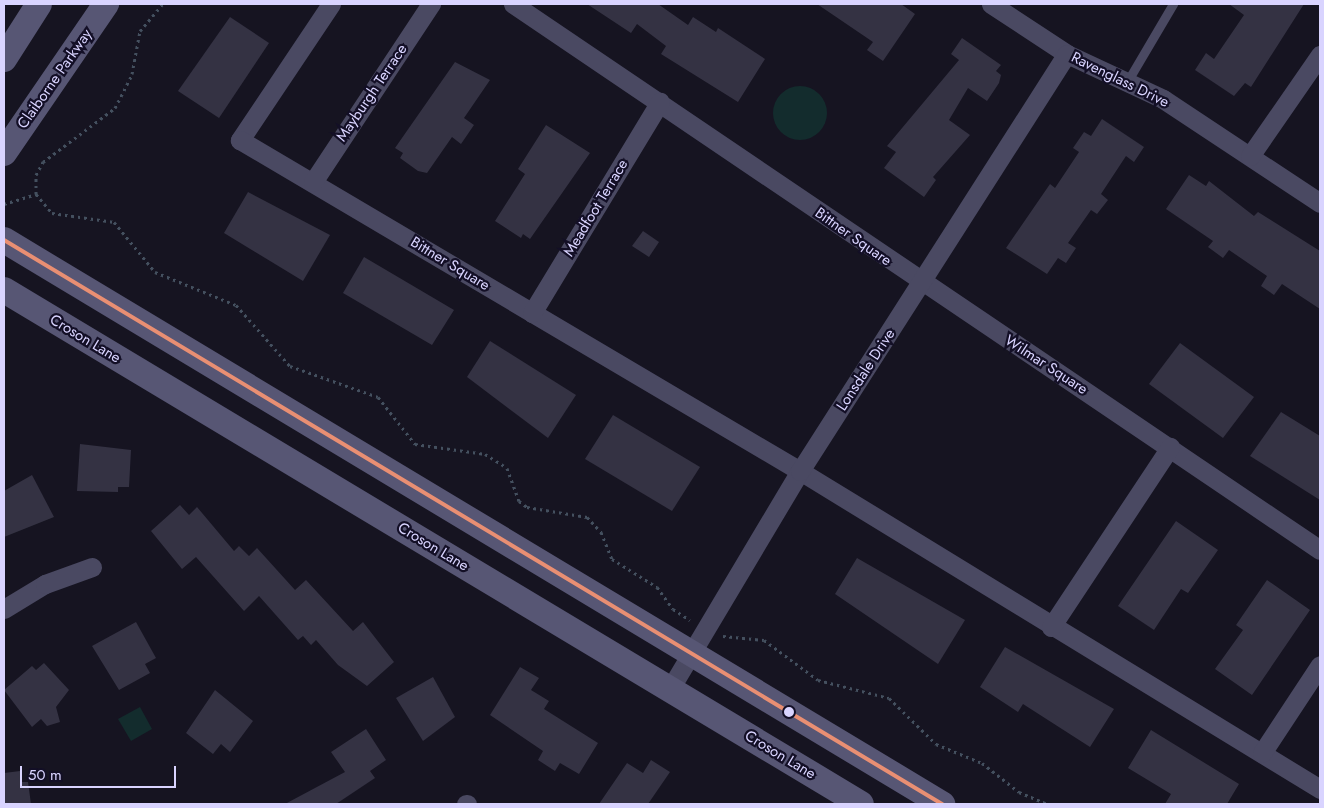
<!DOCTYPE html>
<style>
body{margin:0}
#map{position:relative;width:1324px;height:808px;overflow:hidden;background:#161421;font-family:Jost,sans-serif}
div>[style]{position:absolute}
.green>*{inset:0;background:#132c2d}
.round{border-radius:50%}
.building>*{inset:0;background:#343243}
.path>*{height:3px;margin-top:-1.5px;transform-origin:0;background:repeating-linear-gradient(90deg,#44505f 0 2.5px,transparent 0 6.5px)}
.service>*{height:9px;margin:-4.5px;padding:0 4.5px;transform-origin:4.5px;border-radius:4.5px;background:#4a4962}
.minor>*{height:19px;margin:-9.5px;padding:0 9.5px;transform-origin:9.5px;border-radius:9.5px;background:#4a4962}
.secondary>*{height:26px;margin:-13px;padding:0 13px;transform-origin:13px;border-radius:13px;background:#575674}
.bus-1>*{height:4px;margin:-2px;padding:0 2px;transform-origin:2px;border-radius:2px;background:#e98f73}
.dots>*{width:14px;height:14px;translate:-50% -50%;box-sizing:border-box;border:2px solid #130f26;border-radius:50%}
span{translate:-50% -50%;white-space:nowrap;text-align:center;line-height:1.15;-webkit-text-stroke:4.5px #130f26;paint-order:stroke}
.street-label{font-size:15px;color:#d9d4ff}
.frame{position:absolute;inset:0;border:5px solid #d9d4ff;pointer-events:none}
.scale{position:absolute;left:20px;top:766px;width:156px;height:22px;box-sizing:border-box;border:2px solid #d9d4ff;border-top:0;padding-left:6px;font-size:15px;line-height:18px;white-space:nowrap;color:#d9d4ff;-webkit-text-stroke:4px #130f26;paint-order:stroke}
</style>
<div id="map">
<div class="green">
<div class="round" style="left:773px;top:86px;width:54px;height:54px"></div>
<div style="clip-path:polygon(140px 707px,152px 729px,131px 741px,118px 719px)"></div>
</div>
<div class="building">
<div style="clip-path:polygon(587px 4px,658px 4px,688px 25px,693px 17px,716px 32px,718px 28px,765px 59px,738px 102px,661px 54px,666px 46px,637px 24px,631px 33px)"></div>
<div style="clip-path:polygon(817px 4px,901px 4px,915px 14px,883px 61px,867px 50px,873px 42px)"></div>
<div style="clip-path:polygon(1229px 4px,1304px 4px,1251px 87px,1245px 83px,1234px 96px,1195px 70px,1206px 53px,1214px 59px,1244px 15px)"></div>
<div style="clip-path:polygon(230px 17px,269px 43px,219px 118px,178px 91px)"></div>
<div style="clip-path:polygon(962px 38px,1001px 65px,996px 71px,1001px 75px,999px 83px,987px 101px,968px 88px,949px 120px,970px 135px,933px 177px,936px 180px,924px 197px,884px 168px,896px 152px,887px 146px,959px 60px,951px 54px)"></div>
<div style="clip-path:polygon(455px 62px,490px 80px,464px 118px,474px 125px,461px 144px,452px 137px,427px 173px,418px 171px,400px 158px,403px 153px,395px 148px)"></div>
<div style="clip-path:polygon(1102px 119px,1144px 147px,1134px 162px,1126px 156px,1101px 194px,1108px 200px,1097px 214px,1091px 210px,1068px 243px,1076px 248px,1066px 263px,1058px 258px,1047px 274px,1006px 248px,1050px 184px,1055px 188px,1079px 152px,1073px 148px,1084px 132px,1091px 136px)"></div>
<div style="clip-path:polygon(546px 125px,590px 153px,530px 239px,523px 234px,521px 238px,495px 221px,525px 174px,518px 169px)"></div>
<div style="clip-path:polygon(1189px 175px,1206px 186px,1209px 181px,1254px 216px,1258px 212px,1320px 251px,1320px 309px,1282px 284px,1274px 295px,1261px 286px,1267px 276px,1229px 250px,1223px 258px,1208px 247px,1213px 241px,1166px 209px)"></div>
<div style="clip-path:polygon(248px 192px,330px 235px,303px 281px,224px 233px)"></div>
<div style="clip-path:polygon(643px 231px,659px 242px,649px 257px,632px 246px)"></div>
<div style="clip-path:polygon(364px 257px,454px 310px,432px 345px,343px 293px)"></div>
<div style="clip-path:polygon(490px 341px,576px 395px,548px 438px,467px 377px)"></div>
<div style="clip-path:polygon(1180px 343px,1254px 397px,1223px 438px,1149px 384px)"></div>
<div style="clip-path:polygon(1281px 412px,1320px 436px,1320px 500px,1250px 456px)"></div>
<div style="clip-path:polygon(613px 415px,700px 467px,672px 511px,585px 459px)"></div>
<div style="clip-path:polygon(80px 444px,131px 450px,129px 487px,118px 487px,118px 492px,77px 491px)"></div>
<div style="clip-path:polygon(32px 475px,54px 517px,4px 537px,4px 491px)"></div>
<div style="clip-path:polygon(180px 505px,189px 515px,197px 507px,234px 551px,239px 546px,249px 556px,257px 548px,295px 590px,306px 580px,353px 631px,363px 622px,394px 662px,367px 686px,338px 665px,316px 640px,311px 645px,303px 636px,298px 640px,259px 596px,244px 611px,196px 557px,182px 569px,151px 531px)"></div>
<div style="clip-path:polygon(1176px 521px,1218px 550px,1188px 593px,1181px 589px,1154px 630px,1118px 606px)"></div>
<div style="clip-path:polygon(857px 558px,965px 620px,938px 664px,835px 594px)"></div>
<div style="clip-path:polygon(1267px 580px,1310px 610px,1252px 695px,1215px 669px,1243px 630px,1236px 625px)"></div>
<div style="clip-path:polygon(136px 622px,156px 658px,145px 664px,150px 673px,119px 690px,92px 646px)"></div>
<div style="clip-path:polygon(1005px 647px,1114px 709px,1090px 747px,1023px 704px,1018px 712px,980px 687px)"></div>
<div style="clip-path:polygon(44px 663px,69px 690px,56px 707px,60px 722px,47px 726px,41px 719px,32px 727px,4px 690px,32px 666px,36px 670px)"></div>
<div style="clip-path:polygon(520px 667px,539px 678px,531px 690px,549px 701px,544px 709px,598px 743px,579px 774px,560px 763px,555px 771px,538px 760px,543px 751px,490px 715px)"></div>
<div style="clip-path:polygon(433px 677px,455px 717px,423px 741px,396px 698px)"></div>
<div style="clip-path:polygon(215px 690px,253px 721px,230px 752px,221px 744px,213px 754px,186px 733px)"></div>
<div style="clip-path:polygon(366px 729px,386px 760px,370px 771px,375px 778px,336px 804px,285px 804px,345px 772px,331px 752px)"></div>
<div style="clip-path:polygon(1151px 730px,1239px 784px,1227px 804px,1165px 804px,1171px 794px,1128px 768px)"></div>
<div style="clip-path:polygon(651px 760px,670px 772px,648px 804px,599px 804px,627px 763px,643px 773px)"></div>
<div style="clip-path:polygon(20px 771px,22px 782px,28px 782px,31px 804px,4px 804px,4px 773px)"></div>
</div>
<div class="path">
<div style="left:36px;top:194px;width:25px;rotate:50deg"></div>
<div style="left:52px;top:213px;width:63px;rotate:8.3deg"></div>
<div style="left:114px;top:222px;width:65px;rotate:50.6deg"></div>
<div style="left:155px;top:272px;width:87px;rotate:22.2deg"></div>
<div style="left:236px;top:305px;width:81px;rotate:48.5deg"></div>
<div style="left:290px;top:366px;width:93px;rotate:19.4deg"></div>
<div style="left:378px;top:397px;width:60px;rotate:51.8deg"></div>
<div style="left:415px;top:444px;width:71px;rotate:8.1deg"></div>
<div style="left:485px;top:454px;width:26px;rotate:32deg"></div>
<div style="left:507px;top:468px;width:35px;rotate:70deg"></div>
<div style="left:519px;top:501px;width:10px;rotate:37deg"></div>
<div style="left:527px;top:507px;width:61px;rotate:9.5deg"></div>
<div style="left:587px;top:517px;width:21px;rotate:47deg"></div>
<div style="left:601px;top:532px;width:29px;rotate:68deg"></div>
<div style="left:612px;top:559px;width:53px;rotate:31.9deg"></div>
<div style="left:657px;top:587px;width:27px;rotate:54deg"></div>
<div style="left:673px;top:609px;width:20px;rotate:33deg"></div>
<div style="left:4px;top:204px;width:34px;rotate:-17deg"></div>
<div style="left:36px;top:194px;width:19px;rotate:-90deg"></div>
<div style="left:36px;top:175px;width:15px;rotate:-62deg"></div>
<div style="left:43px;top:162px;width:90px;rotate:-36.9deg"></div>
<div style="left:115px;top:108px;width:38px;rotate:-63deg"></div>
<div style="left:132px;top:74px;width:44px;rotate:-79.5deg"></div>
<div style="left:140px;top:31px;width:35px;rotate:-50deg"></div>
<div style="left:723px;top:636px;width:41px;rotate:5.6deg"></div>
<div style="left:764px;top:640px;width:67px;rotate:36.5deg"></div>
<div style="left:818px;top:680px;width:73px;rotate:14.2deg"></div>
<div style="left:889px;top:698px;width:66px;rotate:44.4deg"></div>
<div style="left:936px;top:744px;width:50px;rotate:22.4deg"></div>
<div style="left:982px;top:763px;width:47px;rotate:38.1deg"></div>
<div style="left:1019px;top:792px;width:30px;rotate:23deg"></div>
</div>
<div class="service">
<div style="left:1127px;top:82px;width:91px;rotate:-59.5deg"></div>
</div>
<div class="minor">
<div style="left:331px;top:4px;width:164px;rotate:123.8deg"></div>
<div style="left:240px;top:140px;width:651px;rotate:30.59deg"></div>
<div style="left:800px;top:471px;width:610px;rotate:31.45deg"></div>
<div style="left:513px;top:4px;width:974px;rotate:34.08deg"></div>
<div style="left:991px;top:4px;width:91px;rotate:33.3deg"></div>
<div style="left:1067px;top:54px;width:106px;rotate:25.1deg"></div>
<div style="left:1163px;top:99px;width:188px;rotate:33.5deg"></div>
<div style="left:1250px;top:156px;width:123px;rotate:-55.3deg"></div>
<div style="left:313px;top:182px;width:214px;rotate:-56.5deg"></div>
<div style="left:532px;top:313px;width:247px;rotate:-58.8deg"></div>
<div style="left:4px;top:609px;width:48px;rotate:-31.4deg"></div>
<div style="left:45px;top:584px;width:50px;rotate:-19.9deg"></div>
<div style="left:1051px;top:627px;width:216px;rotate:-56.5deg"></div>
<div style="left:670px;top:689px;width:254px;rotate:-59.2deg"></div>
<div style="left:800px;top:471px;width:495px;rotate:-57.4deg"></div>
<div style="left:1262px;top:753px;width:105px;rotate:-56.6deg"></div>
<div style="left:466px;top:804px;width:1px"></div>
</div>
<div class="secondary">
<div style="left:4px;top:59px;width:65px;rotate:-57.5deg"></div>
<div style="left:4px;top:153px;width:181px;rotate:-55.6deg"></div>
<div style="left:4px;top:240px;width:1095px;rotate:31.02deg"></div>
<div style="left:4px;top:290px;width:999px;rotate:30.95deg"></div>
</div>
<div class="bus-1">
<div style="left:4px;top:240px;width:1095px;rotate:31.02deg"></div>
</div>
<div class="dots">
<div style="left:789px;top:712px;background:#d9d4ff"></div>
</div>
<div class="street-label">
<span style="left:55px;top:79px;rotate:-55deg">Claiborne Parkway</span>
<span style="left:1120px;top:80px;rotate:26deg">Ravenglass Drive</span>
<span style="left:372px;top:93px;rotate:-56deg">Mayburgh Terrace</span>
<span style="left:596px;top:208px;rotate:-59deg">Meadfoot Terrace</span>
<span style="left:853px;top:237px;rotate:35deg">Bittner Square</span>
<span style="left:450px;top:264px;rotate:31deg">Bittner Square</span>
<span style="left:85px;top:339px;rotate:31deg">Croson Lane</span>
<span style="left:1046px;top:365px;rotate:33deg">Wilmar Square</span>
<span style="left:866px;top:370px;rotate:-57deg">Lonsdale Drive</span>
<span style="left:433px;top:547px;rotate:31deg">Croson Lane</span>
<span style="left:780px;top:755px;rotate:31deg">Croson Lane</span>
</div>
<div class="frame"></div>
<div class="scale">50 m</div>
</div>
